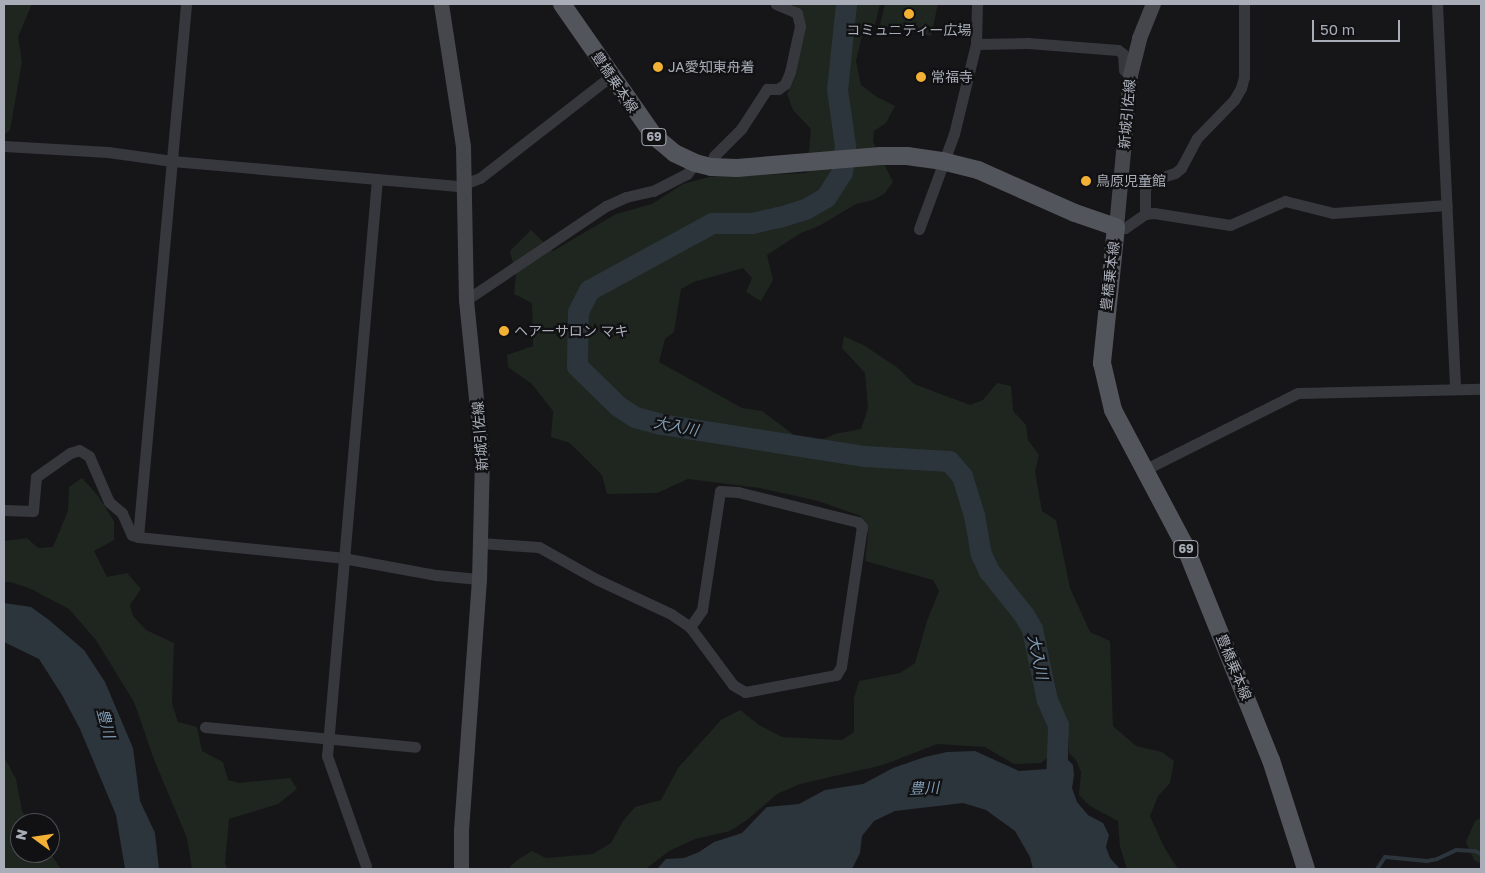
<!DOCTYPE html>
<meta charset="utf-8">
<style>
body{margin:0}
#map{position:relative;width:1485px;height:873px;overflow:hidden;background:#161618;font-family:"Golos Text","Noto Sans JP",sans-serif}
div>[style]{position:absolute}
.green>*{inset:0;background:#1e261f}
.water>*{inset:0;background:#2c353c}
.stream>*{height:4px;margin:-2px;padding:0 2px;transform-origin:2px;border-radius:2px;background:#2c353c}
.river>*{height:21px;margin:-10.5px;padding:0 10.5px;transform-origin:10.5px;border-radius:10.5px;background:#2c353c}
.street>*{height:11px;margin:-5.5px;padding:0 5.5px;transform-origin:5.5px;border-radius:5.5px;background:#37383d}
.secondary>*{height:15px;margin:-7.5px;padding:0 7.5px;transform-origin:7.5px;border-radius:7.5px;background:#45474d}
.primary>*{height:18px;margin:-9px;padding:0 9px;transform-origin:9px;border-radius:9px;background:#53555c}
.dots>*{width:14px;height:14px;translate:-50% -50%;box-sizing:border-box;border:2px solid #111113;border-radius:50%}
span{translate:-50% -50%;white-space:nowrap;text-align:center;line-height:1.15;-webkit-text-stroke:4.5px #111113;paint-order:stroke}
.shield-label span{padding:1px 4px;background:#111113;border:1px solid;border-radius:4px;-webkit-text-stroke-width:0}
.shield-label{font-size:12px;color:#a8adb8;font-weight:700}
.poi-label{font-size:14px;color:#a8adb8}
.left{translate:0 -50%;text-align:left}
.street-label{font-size:14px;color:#a8adb8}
.water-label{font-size:15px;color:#7f9bb3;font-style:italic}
.frame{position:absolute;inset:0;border:5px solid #a8adb8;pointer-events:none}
.north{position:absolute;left:10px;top:813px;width:50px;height:50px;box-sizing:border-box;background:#111113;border:1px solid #4d4f55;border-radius:50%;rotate:284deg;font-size:14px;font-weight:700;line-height:20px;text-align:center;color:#a8adb8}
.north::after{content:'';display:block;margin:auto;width:18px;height:22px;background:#f2b134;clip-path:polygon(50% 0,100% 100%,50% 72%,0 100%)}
.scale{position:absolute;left:1312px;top:20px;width:88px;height:22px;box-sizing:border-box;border:2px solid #a8adb8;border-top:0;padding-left:6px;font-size:15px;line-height:18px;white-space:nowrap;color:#a8adb8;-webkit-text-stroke:4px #111113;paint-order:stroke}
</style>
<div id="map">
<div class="green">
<div style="clip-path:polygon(4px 4px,32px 4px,18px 37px,22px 62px,10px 130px,4px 135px)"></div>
<div style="clip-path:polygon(794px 4px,880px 4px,875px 25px,863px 32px,856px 61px,861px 85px,877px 97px,895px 106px,886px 123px,874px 131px,873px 142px,893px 182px,884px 194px,873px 200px,856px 204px,819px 226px,801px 233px,767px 255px,773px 280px,761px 301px,746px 292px,752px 278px,743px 268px,694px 282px,681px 289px,674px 332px,665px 339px,659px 362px,742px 408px,762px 411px,798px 438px,813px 443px,835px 434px,861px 429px,868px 408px,865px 373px,842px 348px,844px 336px,865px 346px,898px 368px,914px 384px,970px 405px,983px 400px,997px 383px,1011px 386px,1013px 411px,1026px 425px,1028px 440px,1039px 455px,1035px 472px,1042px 511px,1056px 520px,1070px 588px,1090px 632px,1110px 641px,1113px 726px,1136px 746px,1162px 752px,1174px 761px,1170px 783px,1158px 796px,1150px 816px,1164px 847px,1178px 869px,1127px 869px,1120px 847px,1118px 821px,1090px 806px,1079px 795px,1081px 772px,1076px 760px,1069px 753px,1068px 731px,1052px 736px,1051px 755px,1041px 763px,1014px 764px,985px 747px,937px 744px,883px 765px,800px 784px,777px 794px,747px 820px,730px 831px,695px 839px,669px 851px,646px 869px,508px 869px,516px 861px,532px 851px,546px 858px,593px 854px,611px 843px,623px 821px,635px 807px,661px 800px,678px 768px,721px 720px,740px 710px,759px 725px,782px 737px,842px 740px,854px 732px,854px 698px,859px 681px,900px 673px,915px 663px,927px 621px,939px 591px,933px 580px,865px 561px,868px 534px,861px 516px,818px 501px,760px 488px,688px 479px,657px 493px,607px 494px,602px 475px,570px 443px,551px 437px,553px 411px,532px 384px,508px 367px,507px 355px,533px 346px,532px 303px,514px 294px,516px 275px,510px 251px,531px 230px,553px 251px,616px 214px,652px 204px,683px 184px,709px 177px,807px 173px,811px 129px,793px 110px,787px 94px,796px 75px,801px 35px)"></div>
<div style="clip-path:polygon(885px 4px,938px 4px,931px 36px,880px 25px)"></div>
<div style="clip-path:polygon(82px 478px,98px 496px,114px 521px,114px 540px,94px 551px,107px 577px,127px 573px,141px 589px,130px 605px,133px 616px,146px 630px,174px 643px,172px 703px,178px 722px,197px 727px,202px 751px,223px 762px,228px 780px,239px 783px,290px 778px,297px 789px,278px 804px,229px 819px,225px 864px,228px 869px,192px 869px,187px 838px,155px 762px,134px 702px,96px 640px,69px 609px,29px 588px,10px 582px,4px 582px,4px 541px,27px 538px,38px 548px,53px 547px,68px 511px,69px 487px)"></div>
<div style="clip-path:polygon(4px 757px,16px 779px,22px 811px,30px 823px,20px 823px,20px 853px,50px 853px,61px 869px,4px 869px)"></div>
<div style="clip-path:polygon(1481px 818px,1481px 864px,1474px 860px,1466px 842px,1475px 821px)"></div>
</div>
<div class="water">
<div style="clip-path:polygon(4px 603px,31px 607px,49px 620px,84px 650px,105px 682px,133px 748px,140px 801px,155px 833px,159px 869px,125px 869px,116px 815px,80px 729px,62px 695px,39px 659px,4px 642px)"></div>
<div style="clip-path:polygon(975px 751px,1019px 771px,1047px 769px,1054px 759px,1064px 756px,1073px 765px,1074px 775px,1072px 788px,1077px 802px,1088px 815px,1103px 823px,1109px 835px,1106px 847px,1110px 858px,1120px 869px,1033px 869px,1030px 857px,1015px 831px,986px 810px,963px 803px,895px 811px,874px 821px,862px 836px,860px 853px,852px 869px,657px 869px,666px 859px,684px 858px,699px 852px,714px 842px,742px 833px,767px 807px,799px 804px,825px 790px,863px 784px,893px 768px,925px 757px,947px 752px)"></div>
</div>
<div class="stream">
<div style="left:1377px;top:869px;width:14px;rotate:-56deg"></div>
<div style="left:1385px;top:857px;width:42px;rotate:5.4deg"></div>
<div style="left:1427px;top:861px;width:10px;rotate:-11deg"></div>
<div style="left:1437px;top:859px;width:21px;rotate:-25deg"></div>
<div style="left:1456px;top:850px;width:19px;rotate:3deg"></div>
<div style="left:1475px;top:851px;width:7px;rotate:27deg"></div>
</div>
<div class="river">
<div style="left:846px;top:4px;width:85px;rotate:96deg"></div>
<div style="left:837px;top:89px;width:57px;rotate:81.9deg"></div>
<div style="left:845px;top:145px;width:27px;rotate:96deg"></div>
<div style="left:842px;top:172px;width:30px;rotate:123deg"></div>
<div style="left:826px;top:197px;width:24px;rotate:150deg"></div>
<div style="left:805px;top:209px;width:28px;rotate:163deg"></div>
<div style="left:778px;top:217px;width:28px;rotate:167deg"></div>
<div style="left:751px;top:223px;width:39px;rotate:180deg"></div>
<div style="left:712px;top:223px;width:140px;rotate:151.4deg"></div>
<div style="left:589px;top:290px;width:25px;rotate:117deg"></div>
<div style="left:578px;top:312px;width:54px;rotate:91.1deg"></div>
<div style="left:577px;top:366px;width:57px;rotate:44.3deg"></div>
<div style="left:618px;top:406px;width:20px;rotate:33deg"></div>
<div style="left:635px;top:417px;width:27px;rotate:15deg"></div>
<div style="left:661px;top:424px;width:206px;rotate:9deg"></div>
<div style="left:864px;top:456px;width:85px;rotate:3.4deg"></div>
<div style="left:949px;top:461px;width:20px;rotate:49deg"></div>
<div style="left:962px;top:476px;width:41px;rotate:72.9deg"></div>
<div style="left:974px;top:515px;width:40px;rotate:80deg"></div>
<div style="left:981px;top:554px;width:19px;rotate:65deg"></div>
<div style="left:989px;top:571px;width:56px;rotate:51.5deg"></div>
<div style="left:1024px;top:615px;width:16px;rotate:60deg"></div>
<div style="left:1032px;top:629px;width:73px;rotate:78.1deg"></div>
<div style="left:1047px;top:700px;width:27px;rotate:66deg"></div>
<div style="left:1058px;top:725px;width:60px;rotate:91.9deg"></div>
</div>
<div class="street">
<div style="left:1437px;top:4px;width:385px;rotate:87.3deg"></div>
<div style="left:976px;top:44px;width:52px;rotate:-1.1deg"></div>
<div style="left:1028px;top:43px;width:90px;rotate:4.4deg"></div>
<div style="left:1118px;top:50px;width:6px;rotate:39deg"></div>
<div style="left:1123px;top:54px;width:16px;rotate:86deg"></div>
<div style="left:1124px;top:70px;width:8px;rotate:40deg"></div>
<div style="left:4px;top:146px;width:104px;rotate:3.3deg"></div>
<div style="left:108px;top:152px;width:65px;rotate:8deg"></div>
<div style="left:172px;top:161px;width:206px;rotate:5deg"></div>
<div style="left:711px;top:167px;width:11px;rotate:-75deg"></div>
<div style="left:714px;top:156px;width:38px;rotate:-45deg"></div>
<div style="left:741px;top:129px;width:48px;rotate:-57deg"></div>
<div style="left:767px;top:89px;width:11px"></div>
<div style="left:778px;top:89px;width:9px;rotate:-36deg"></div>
<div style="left:785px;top:84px;width:13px;rotate:-67deg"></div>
<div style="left:790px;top:72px;width:47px;rotate:-77.7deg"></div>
<div style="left:800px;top:26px;width:13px;rotate:-103deg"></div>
<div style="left:797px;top:13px;width:23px;rotate:-157deg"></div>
<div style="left:1145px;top:214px;width:25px;rotate:-90deg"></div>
<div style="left:1145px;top:189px;width:9px;rotate:-58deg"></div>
<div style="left:1150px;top:181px;width:26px;rotate:-18deg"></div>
<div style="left:1175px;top:173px;width:8px;rotate:-40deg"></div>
<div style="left:1181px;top:168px;width:34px;rotate:-62deg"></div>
<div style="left:1197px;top:138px;width:53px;rotate:-45.8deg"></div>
<div style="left:1234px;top:100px;width:14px;rotate:-60deg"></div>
<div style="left:1241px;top:88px;width:11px;rotate:-75deg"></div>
<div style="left:1244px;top:77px;width:73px;rotate:-90deg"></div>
<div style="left:1116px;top:227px;width:9px;rotate:6deg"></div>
<div style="left:1125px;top:228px;width:24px;rotate:-35deg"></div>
<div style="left:1145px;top:214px;width:9px;rotate:-6deg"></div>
<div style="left:1154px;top:213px;width:77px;rotate:9deg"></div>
<div style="left:1230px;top:225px;width:60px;rotate:-23.6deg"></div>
<div style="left:1285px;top:201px;width:49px;rotate:14deg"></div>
<div style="left:1333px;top:213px;width:114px;rotate:-4deg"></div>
<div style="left:919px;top:229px;width:101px;rotate:-69.8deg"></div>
<div style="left:954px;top:134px;width:93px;rotate:-76.3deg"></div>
<div style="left:976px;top:44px;width:40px;rotate:-88.6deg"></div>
<div style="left:466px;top:300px;width:169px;rotate:-33.9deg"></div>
<div style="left:606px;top:206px;width:22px;rotate:-24deg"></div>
<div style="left:626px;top:197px;width:28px;rotate:-13deg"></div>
<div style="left:653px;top:191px;width:38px;rotate:-27deg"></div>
<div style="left:687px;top:174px;width:14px;rotate:-54deg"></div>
<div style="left:1144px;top:470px;width:172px;rotate:-26.6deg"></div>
<div style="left:1298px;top:393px;width:183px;rotate:-1.3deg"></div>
<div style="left:4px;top:510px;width:29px;rotate:2deg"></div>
<div style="left:33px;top:511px;width:34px;rotate:-85deg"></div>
<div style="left:36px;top:477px;width:42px;rotate:-35.2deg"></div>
<div style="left:70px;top:453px;width:9px;rotate:-18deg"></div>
<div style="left:79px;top:450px;width:12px;rotate:31deg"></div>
<div style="left:89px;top:456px;width:50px;rotate:66.5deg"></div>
<div style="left:109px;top:502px;width:17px;rotate:40deg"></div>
<div style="left:122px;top:513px;width:24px;rotate:66deg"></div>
<div style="left:132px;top:535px;width:6px;rotate:18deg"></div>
<div style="left:138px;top:537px;width:206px;rotate:5.8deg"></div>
<div style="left:343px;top:558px;width:95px;rotate:10.4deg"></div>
<div style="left:436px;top:575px;width:43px;rotate:5.3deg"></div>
<div style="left:138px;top:537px;width:535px;rotate:-84.85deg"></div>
<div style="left:480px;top:543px;width:59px;rotate:3.9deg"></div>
<div style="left:539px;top:547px;width:65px;rotate:29.3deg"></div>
<div style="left:596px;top:579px;width:83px;rotate:25deg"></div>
<div style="left:671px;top:614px;width:23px;rotate:34deg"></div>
<div style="left:690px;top:627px;width:72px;rotate:53.4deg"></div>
<div style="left:733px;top:685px;width:14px;rotate:30deg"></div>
<div style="left:745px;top:692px;width:93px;rotate:-10.6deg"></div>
<div style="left:836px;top:675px;width:9px;rotate:-58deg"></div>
<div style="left:841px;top:667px;width:142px;rotate:-81.5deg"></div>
<div style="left:862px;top:527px;width:6px;rotate:-129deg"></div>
<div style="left:858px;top:522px;width:124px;rotate:-166deg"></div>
<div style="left:738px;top:492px;width:18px;rotate:-177deg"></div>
<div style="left:720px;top:491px;width:120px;rotate:98.6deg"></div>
<div style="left:702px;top:610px;width:21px;rotate:125deg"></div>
<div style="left:205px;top:727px;width:211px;rotate:5.4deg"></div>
<div style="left:366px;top:866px;width:117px;rotate:-109.5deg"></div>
<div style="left:327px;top:756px;width:579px;rotate:-85.05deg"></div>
<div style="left:377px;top:179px;width:81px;rotate:4.9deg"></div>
<div style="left:458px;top:186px;width:23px;rotate:-20deg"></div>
<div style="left:480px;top:178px;width:166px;rotate:-37.9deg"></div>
</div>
<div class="secondary">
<div style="left:441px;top:4px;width:144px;rotate:81.2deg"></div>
<div style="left:463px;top:146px;width:154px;rotate:88.9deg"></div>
<div style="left:466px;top:300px;width:159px;rotate:84.2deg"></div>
<div style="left:482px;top:458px;width:121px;rotate:91.4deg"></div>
<div style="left:479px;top:579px;width:252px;rotate:94.1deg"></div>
<div style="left:461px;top:830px;width:39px;rotate:90deg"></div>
<div style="left:1116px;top:227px;width:153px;rotate:-84.7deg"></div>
<div style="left:1130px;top:75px;width:38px;rotate:-76deg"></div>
<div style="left:1139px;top:38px;width:37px;rotate:-68deg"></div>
</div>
<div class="primary">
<div style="left:562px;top:4px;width:161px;rotate:55.1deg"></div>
<div style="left:654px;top:136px;width:26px;rotate:40deg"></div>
<div style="left:674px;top:153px;width:23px;rotate:25deg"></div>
<div style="left:695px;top:163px;width:16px;rotate:14deg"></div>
<div style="left:711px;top:167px;width:26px;rotate:2deg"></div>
<div style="left:737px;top:168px;width:144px;rotate:-4.8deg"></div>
<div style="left:881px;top:156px;width:26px"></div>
<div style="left:907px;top:156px;width:35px;rotate:8deg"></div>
<div style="left:942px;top:161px;width:37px;rotate:14deg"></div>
<div style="left:978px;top:170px;width:106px;rotate:23.9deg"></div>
<div style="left:1075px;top:213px;width:43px;rotate:18.9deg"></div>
<div style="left:1116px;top:227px;width:137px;rotate:95.9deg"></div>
<div style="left:1102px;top:363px;width:48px;rotate:76.8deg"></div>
<div style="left:1113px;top:410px;width:152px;rotate:62.1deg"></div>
<div style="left:1184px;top:544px;width:233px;rotate:68.1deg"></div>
<div style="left:1271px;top:760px;width:114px;rotate:72.2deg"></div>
</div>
<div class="dots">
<div style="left:909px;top:14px;background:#f2b134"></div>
<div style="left:658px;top:67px;background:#f2b134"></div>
<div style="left:921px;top:77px;background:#f2b134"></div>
<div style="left:1086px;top:181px;background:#f2b134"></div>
<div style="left:504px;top:331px;background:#f2b134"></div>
</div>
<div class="shield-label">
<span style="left:654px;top:137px">69</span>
<span style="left:1186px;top:549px">69</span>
</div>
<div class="poi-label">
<span style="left:909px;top:30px">コミュニティー広場</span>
<span class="left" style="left:668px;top:67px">JA愛知東舟着</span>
<span class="left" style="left:931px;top:77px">常福寺</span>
<span class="left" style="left:1096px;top:181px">鳥原児童館</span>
<span class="left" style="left:514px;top:331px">ヘアーサロン マキ</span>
</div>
<div class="street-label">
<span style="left:615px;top:82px;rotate:56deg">豊橋乗本線</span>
<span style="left:1127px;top:114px;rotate:-85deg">新城引佐線</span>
<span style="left:1110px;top:276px;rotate:-83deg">豊橋乗本線</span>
<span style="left:480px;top:436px;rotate:-94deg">新城引佐線</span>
<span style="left:1234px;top:667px;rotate:68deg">豊橋乗本線</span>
</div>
<div class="water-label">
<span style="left:676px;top:426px;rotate:11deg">大入川</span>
<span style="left:1038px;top:657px;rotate:78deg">大入川</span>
<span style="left:106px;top:723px;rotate:75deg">豊川</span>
<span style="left:924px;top:788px;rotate:-2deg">豊川</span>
</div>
<div class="frame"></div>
<div class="north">N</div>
<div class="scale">50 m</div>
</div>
